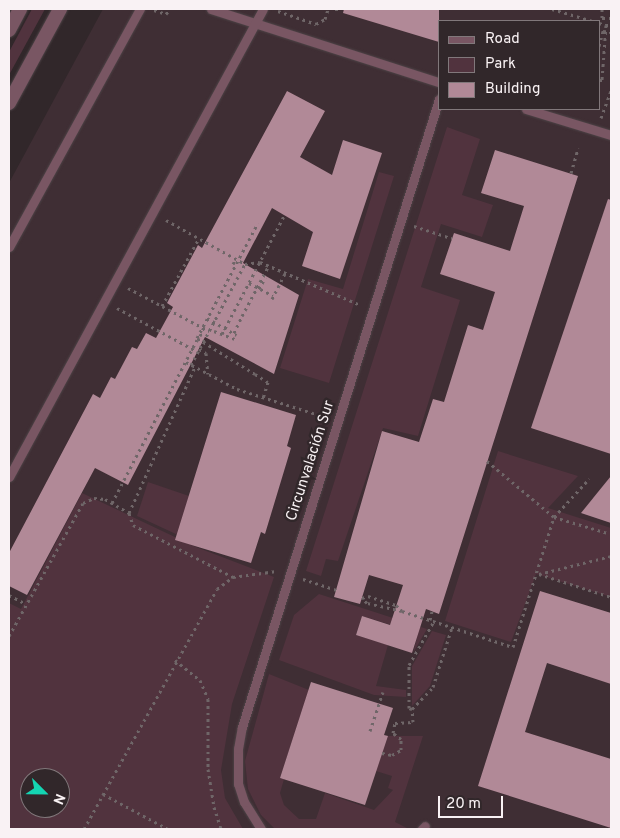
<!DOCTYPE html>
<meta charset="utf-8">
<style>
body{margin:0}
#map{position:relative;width:620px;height:838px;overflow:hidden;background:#31272a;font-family:Overpass,sans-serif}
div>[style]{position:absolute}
.built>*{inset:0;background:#3f2e34}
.green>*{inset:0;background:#51333e}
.building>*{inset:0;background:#b18997}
.path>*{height:3px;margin-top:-1.5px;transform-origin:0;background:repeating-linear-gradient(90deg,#6f6668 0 2.5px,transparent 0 6.5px)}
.roads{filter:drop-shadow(0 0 1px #4d4346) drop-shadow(0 0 1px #4d4346)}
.service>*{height:9px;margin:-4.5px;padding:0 4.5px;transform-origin:4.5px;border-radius:4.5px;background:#795663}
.tertiary>*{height:14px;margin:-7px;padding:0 7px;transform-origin:7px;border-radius:7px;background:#795663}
.path-bridge>*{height:3px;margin-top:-1.5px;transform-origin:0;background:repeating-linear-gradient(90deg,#6f6668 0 2.5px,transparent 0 6.5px)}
span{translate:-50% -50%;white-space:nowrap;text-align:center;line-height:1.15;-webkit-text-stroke:5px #31272a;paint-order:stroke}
.street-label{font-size:15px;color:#f9f2f4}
.frame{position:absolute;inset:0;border:10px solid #f9f2f4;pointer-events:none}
.legend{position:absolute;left:438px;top:20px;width:162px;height:90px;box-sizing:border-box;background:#31272a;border:1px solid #81787b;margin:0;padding:6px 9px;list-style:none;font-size:15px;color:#f9f2f4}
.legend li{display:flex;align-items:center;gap:10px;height:25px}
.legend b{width:25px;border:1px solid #81787b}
.north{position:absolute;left:20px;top:768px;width:50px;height:50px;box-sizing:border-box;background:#31272a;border:1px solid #81787b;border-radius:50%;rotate:113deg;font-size:14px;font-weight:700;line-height:20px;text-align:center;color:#f9f2f4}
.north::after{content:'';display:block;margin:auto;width:18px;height:22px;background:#14d5b3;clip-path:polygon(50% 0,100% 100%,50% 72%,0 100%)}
.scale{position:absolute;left:438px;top:796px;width:65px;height:22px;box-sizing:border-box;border:2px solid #f9f2f4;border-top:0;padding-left:6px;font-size:15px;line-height:18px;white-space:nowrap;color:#f9f2f4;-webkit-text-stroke:4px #31272a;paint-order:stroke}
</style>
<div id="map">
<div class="built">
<div style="clip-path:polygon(evenodd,103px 9px,611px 9px,611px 829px,9px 829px,9px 183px,103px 9px,439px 21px,599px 21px,599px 109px,439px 109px,439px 21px,103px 9px,30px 778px,60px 778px,60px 808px,30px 808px,30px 778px)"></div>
</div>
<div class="green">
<div style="clip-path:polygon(32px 9px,45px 9px,9px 75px,9px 52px)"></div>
<div style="clip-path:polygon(447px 127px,480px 139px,462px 195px,493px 205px,482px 237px,441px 224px,421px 287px,460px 300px,418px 436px,383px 428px,338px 561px,326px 559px,321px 576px,306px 571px)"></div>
<div style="clip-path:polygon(379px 172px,394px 176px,329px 383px,280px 368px,308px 279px,343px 289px)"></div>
<div style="clip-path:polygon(498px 451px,578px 476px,548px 508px,611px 528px,611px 597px,536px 574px,511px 642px,445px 621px)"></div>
<div style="clip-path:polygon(148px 482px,189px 496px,178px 535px,137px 516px)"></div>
<div style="clip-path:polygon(evenodd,82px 493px,196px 547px,274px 577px,232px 704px,221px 770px,225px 798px,243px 829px,9px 829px,9px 603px,21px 609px,82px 493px,30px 778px,60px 778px,60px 808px,30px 808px,30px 778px)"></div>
<div style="clip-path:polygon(319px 594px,427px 629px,413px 653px,418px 633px,362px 616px,356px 635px,388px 645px,376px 686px,406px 690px,406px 697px,374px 695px,279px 660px,294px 615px)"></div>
<div style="clip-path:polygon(432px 631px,446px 635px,430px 686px,412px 706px,412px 666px)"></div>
<div style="clip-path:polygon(269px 674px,309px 690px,280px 778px,284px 779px,280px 793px,284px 805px,299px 819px,316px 819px,325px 793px,374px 810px,393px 790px,388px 788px,392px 776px,376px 771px,388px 736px,423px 736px,395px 822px,409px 829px,275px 829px,261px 815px,248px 789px,245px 761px)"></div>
</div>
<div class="building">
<div style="clip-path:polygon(344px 9px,439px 9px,439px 42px,343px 13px)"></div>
<div style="clip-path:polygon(287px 91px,325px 111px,300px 157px,332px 175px,343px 140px,382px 153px,340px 279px,302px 266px,313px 232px,272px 208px,243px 263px,299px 295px,274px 374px,205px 337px,128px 485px,95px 468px,27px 595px,9px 586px,9px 553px,93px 394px,100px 398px,111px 377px,115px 379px,132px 347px,137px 349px,146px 333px,156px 338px,173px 307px,167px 303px,198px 245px,202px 248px)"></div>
<div style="clip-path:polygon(495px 150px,578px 176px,439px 614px,426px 609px,412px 653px,356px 635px,362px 616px,390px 625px,403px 585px,369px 575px,360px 604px,334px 597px,382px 431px,419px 442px,433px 399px,444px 402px,468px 325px,483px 330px,495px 292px,440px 274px,454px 233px,510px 251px,524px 206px,481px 193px)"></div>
<div style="clip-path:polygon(608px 199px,611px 200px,611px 454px,531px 428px)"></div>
<div style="clip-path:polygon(221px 392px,296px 415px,287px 446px,291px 448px,265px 534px,261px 532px,251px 563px,175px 540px)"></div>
<div style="clip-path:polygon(611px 476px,611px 523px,581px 513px)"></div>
<div style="clip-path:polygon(540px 591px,611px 613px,611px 684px,547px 663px,525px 732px,611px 759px,611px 828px,478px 786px)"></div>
<div style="clip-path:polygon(311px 682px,393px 708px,384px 735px,388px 736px,365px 805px,280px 778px)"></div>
</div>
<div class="path">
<div style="left:335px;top:9px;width:5px"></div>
<div style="left:552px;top:9px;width:43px;rotate:16.3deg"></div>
<div style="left:602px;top:9px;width:9px;rotate:90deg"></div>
<div style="left:602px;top:18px;width:9px"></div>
<div style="left:154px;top:10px;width:13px;rotate:18deg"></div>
<div style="left:166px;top:14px;width:6px;rotate:-51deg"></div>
<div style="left:278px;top:11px;width:40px;rotate:18.9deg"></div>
<div style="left:316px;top:24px;width:10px;rotate:-29deg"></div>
<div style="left:325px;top:19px;width:10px;rotate:-73deg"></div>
<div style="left:599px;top:23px;width:7px;rotate:16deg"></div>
<div style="left:606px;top:25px;width:55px;rotate:94.2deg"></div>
<div style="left:602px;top:80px;width:3px;rotate:180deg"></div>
<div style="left:606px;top:25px;width:5px"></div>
<div style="left:599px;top:46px;width:16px;rotate:-75deg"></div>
<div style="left:603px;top:31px;width:8px;rotate:7deg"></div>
<div style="left:601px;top:118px;width:29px;rotate:-70deg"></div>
<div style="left:571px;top:173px;width:26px;rotate:-74deg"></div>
<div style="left:166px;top:220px;width:90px;rotate:29.1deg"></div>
<div style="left:245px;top:264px;width:15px;rotate:-8deg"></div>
<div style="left:260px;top:262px;width:107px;rotate:23.2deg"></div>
<div style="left:414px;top:226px;width:40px;rotate:18deg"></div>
<div style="left:233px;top:264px;width:6px;rotate:-59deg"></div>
<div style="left:260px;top:282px;width:19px;rotate:-62deg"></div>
<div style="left:249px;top:283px;width:27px;rotate:28deg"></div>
<div style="left:128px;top:288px;width:92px;rotate:28deg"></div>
<div style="left:259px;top:289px;width:13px;rotate:-61deg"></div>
<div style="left:272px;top:299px;width:29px;rotate:-63deg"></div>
<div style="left:162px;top:306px;width:77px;rotate:-61.4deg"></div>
<div style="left:117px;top:308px;width:92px;rotate:28.5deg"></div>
<div style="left:214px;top:331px;width:22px;rotate:21deg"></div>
<div style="left:234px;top:333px;width:19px;rotate:-65deg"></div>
<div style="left:222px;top:334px;width:133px;rotate:-62.3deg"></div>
<div style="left:200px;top:336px;width:8px;rotate:-67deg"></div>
<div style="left:199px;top:349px;width:8px;rotate:30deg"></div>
<div style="left:206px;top:353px;width:21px;rotate:85deg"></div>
<div style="left:186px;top:362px;width:58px;rotate:27.9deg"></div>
<div style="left:237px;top:389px;width:89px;rotate:17.6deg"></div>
<div style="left:191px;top:365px;width:115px;rotate:-61.9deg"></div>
<div style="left:255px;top:374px;width:15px;rotate:32deg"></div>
<div style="left:268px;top:382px;width:17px;rotate:107deg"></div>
<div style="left:487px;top:461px;width:87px;rotate:39.9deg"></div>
<div style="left:554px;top:517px;width:59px;rotate:16.6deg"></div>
<div style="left:112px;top:503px;width:184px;rotate:-62.5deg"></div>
<div style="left:129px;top:513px;width:160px;rotate:-65.7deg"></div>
<div style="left:539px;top:574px;width:76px;rotate:17.7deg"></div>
<div style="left:539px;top:574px;width:74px;rotate:-14deg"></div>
<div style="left:303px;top:579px;width:35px;rotate:18deg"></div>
<div style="left:9px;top:595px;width:19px;rotate:28deg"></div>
<div style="left:402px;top:611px;width:36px;rotate:-167deg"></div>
<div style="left:367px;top:603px;width:7px;rotate:-135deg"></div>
<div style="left:362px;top:598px;width:6px;rotate:-18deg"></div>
<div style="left:368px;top:596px;width:29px;rotate:18deg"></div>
<div style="left:396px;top:605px;width:8px;rotate:45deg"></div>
<div style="left:402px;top:611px;width:117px;rotate:18deg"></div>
<div style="left:513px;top:647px;width:136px;rotate:-72.5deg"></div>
<div style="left:554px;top:517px;width:52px;rotate:-47.4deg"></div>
<div style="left:430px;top:620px;width:9px;rotate:-77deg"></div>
<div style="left:9px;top:636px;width:152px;rotate:-60.9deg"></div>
<div style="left:83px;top:503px;width:12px;rotate:-24deg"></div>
<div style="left:94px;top:498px;width:11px;rotate:5deg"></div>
<div style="left:105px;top:499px;width:28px;rotate:30deg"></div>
<div style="left:129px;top:513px;width:13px;rotate:72deg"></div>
<div style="left:133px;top:525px;width:113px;rotate:27.5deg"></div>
<div style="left:175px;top:660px;width:32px;rotate:39deg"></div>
<div style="left:200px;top:680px;width:21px;rotate:67deg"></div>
<div style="left:208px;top:699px;width:70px;rotate:90deg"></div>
<div style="left:208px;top:769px;width:38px;rotate:81deg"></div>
<div style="left:214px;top:807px;width:23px;rotate:72deg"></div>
<div style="left:412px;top:709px;width:3px;rotate:-162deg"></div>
<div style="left:409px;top:708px;width:43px;rotate:-90deg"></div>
<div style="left:409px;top:665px;width:51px;rotate:-60.4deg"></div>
<div style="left:370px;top:731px;width:41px;rotate:-71.6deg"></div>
<div style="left:382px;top:753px;width:10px;rotate:11deg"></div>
<div style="left:392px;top:755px;width:10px;rotate:-29deg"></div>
<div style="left:401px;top:750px;width:11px;rotate:-90deg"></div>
<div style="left:401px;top:739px;width:10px;rotate:-143deg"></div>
<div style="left:393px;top:733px;width:10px;rotate:-79deg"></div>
<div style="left:395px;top:723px;width:18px;rotate:-3deg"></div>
<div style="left:413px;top:722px;width:13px;rotate:-94deg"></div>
<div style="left:412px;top:709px;width:30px;rotate:-46deg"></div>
<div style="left:433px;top:687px;width:63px;rotate:-72.4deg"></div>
<div style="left:103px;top:794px;width:74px;rotate:28.3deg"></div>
<div style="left:84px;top:829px;width:274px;rotate:-61deg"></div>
<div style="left:217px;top:589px;width:20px;rotate:-37deg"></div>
<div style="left:233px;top:577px;width:44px;rotate:-7.8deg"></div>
</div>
<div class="roads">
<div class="service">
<div style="left:211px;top:9px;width:239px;rotate:17.8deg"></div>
<div style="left:526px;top:109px;width:89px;rotate:17deg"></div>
<div style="left:9px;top:247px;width:272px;rotate:-61.2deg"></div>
<div style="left:9px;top:477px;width:532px;rotate:-61.51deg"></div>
<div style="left:261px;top:829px;width:32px;rotate:-122deg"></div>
<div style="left:244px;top:802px;width:19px;rotate:-108deg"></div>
<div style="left:238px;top:784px;width:35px;rotate:-90deg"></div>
<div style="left:238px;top:749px;width:22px;rotate:-80deg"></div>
<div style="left:242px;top:727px;width:658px;rotate:-72.58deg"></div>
<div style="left:422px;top:829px;width:4px;rotate:-45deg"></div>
</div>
<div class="tertiary">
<div style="left:9px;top:30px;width:24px;rotate:-62deg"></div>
<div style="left:9px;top:103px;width:107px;rotate:-61.5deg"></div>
</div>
</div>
<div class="path-bridge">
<div style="left:242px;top:316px;width:38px;rotate:-62deg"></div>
<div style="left:207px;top:318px;width:34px;rotate:30deg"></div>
<div style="left:255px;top:374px;width:68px;rotate:-148.2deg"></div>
<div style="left:197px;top:338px;width:130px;rotate:-62.1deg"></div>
</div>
<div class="street-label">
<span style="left:311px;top:461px;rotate:-72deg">Circunvalación Sur</span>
</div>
<div class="frame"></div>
<ul class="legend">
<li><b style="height:6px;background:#795663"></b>Road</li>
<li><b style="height:14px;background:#51333e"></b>Park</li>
<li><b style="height:14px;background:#b18997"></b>Building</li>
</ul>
<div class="north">N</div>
<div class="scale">20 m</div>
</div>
